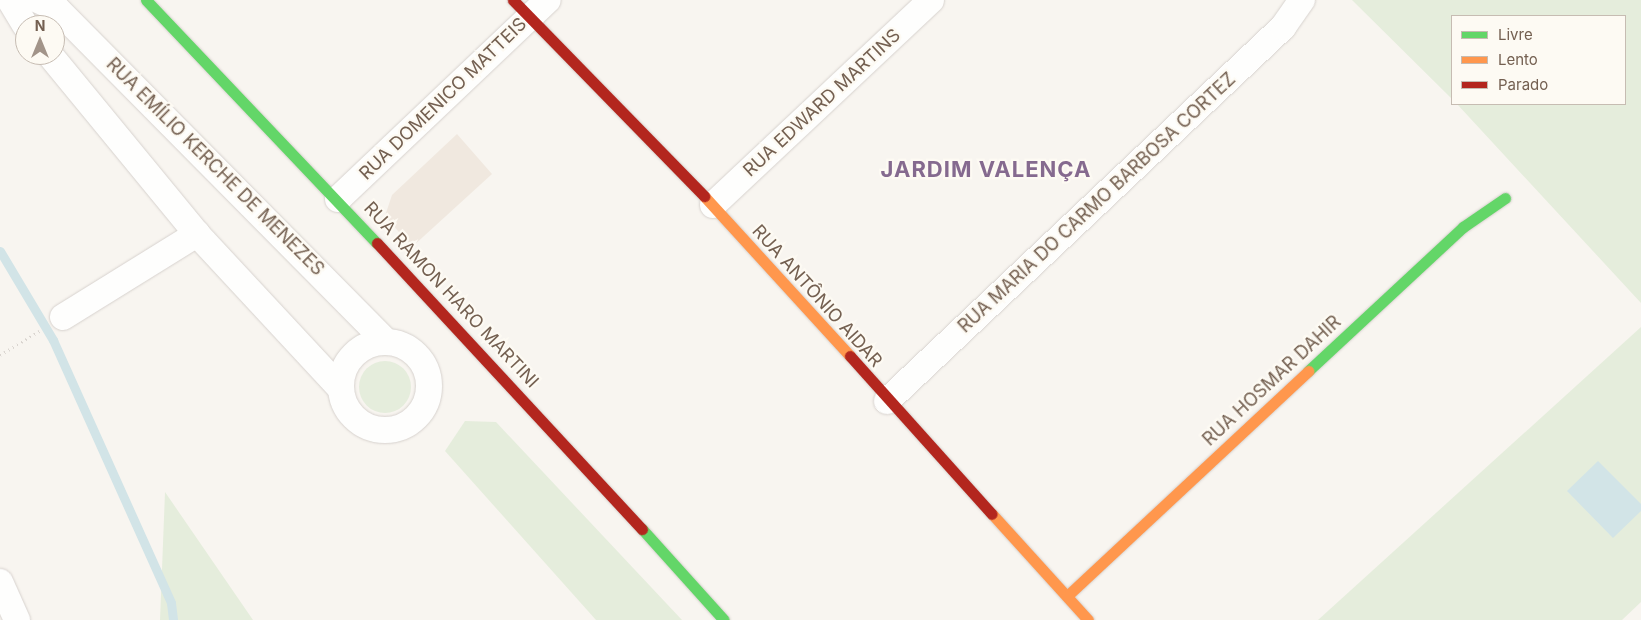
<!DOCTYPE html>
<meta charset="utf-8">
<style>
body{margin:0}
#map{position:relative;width:1641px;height:620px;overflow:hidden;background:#f8f5f0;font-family:Inter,sans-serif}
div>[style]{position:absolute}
.residential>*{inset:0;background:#f0e8df}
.green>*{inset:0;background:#e5eddc}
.round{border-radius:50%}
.water>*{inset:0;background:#d2e4e7}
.stream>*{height:9px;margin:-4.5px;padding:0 4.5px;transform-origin:4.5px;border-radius:4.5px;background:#d2e4e7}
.path>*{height:3px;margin-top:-1.5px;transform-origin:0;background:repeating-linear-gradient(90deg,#dad5d0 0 1px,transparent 0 5px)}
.roads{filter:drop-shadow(0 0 1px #d7d2ce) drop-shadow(0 0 1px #d7d2ce)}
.street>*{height:26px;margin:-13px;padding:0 13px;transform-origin:13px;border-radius:13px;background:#fefefd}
.street>.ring{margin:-13px;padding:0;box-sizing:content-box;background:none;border:26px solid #fefefd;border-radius:50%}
.fast>*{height:11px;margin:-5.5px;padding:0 5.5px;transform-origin:5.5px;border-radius:5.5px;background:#63d668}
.slow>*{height:11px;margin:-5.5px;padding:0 5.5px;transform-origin:5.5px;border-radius:5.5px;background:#ff974d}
.jam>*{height:11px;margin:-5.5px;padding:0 5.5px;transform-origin:5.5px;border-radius:5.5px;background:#b3261e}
span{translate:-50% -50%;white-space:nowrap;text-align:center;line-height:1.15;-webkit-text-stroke:4.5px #fdfaf3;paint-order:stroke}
.street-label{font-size:18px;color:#746051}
.district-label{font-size:22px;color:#856a8f;font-weight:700;letter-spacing:1px}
.legend{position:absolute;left:1451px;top:15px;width:175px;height:90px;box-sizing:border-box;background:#fdfaf3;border:1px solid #c6bcb2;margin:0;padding:6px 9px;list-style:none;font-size:15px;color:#746051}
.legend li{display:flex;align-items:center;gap:10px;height:25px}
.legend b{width:25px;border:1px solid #c6bcb2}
.north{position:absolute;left:15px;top:15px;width:50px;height:50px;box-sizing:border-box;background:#fdfaf3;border:1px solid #c6bcb2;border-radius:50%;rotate:0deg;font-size:14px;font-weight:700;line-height:20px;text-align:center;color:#746051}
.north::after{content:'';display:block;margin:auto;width:18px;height:22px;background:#a29489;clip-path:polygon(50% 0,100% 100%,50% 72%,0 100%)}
</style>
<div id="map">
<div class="residential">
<div style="clip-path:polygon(457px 134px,492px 174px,412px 247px,385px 216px,392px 195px)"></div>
</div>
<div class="green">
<div style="clip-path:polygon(1352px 0,1641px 0,1641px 303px,1457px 104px,1625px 104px,1625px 16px,1452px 16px,1452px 99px)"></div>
<div style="clip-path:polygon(1641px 327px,1641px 602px,1622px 620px,1318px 620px)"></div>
<div class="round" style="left:359px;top:361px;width:52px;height:52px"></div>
<div style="clip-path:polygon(465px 421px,496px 422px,682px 620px,596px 620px,445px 451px)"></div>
<div style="clip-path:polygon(165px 492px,253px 620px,160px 620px)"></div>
</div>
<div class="water">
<div style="clip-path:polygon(1598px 461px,1641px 504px,1641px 511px,1613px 538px,1567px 491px)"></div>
</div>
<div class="stream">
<div style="left:0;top:251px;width:104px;rotate:59.2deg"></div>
<div style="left:53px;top:340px;width:288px;rotate:65.8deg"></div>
<div style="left:171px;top:603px;width:17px;rotate:83deg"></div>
</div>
<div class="path">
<div style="left:0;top:355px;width:48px;rotate:-31.4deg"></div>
</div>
<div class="roads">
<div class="street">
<div style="left:10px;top:0;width:29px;rotate:59deg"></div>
<div style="left:38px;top:0;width:20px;rotate:24deg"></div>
<div style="left:56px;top:8px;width:470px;rotate:45.3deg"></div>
<div style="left:50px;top:55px;width:232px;rotate:50.6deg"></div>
<div style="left:197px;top:234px;width:210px;rotate:47.1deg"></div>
<div style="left:338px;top:199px;width:289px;rotate:-43.5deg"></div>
<div style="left:713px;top:205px;width:299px;rotate:-43.2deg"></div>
<div style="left:63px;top:317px;width:158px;rotate:-31.8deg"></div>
<div class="ring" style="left:341px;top:342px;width:62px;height:62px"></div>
<div style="left:887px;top:401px;width:545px;rotate:-43.36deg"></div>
<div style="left:1283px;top:27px;width:33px;rotate:-55deg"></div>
<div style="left:0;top:582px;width:42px;rotate:65.9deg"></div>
</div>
<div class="fast">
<div style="left:146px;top:0;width:335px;rotate:46.5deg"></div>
<div style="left:1308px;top:371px;width:212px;rotate:-42.9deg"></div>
<div style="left:1463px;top:227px;width:51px;rotate:-34.6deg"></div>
<div style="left:642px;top:529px;width:122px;rotate:48deg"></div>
</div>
<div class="slow">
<div style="left:704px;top:196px;width:217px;rotate:47.6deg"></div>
<div style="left:992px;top:514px;width:143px;rotate:47.8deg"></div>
<div style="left:1067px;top:596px;width:330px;rotate:-43deg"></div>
</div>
<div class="jam">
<div style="left:513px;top:0;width:274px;rotate:45.7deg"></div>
<div style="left:377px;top:243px;width:390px;rotate:47.2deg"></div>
<div style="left:850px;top:356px;width:212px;rotate:48.1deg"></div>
</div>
</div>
<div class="street-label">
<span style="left:443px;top:99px;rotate:-44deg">RUA DOMENICO MATTEIS</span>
<span style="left:822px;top:103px;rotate:-43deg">RUA EDWARD MARTINS</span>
<span style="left:215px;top:167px;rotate:45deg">RUA EMÍLIO KERCHE DE MENEZES</span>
<span style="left:1097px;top:203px;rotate:-43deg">RUA MARIA DO CARMO BARBOSA CORTEZ</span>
<span style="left:451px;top:295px;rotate:47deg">RUA RAMON HARO MARTINI</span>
<span style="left:817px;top:296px;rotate:48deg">RUA ANTÔNIO AIDAR</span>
<span style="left:1272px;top:381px;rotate:-43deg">RUA HOSMAR DAHIR</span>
</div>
<div class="district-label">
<span style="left:986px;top:170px">JARDIM VALENÇA</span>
</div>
<ul class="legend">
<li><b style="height:6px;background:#63d668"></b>Livre</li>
<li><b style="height:6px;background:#ff974d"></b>Lento</li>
<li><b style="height:6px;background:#b3261e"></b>Parado</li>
</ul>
<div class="north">N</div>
</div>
